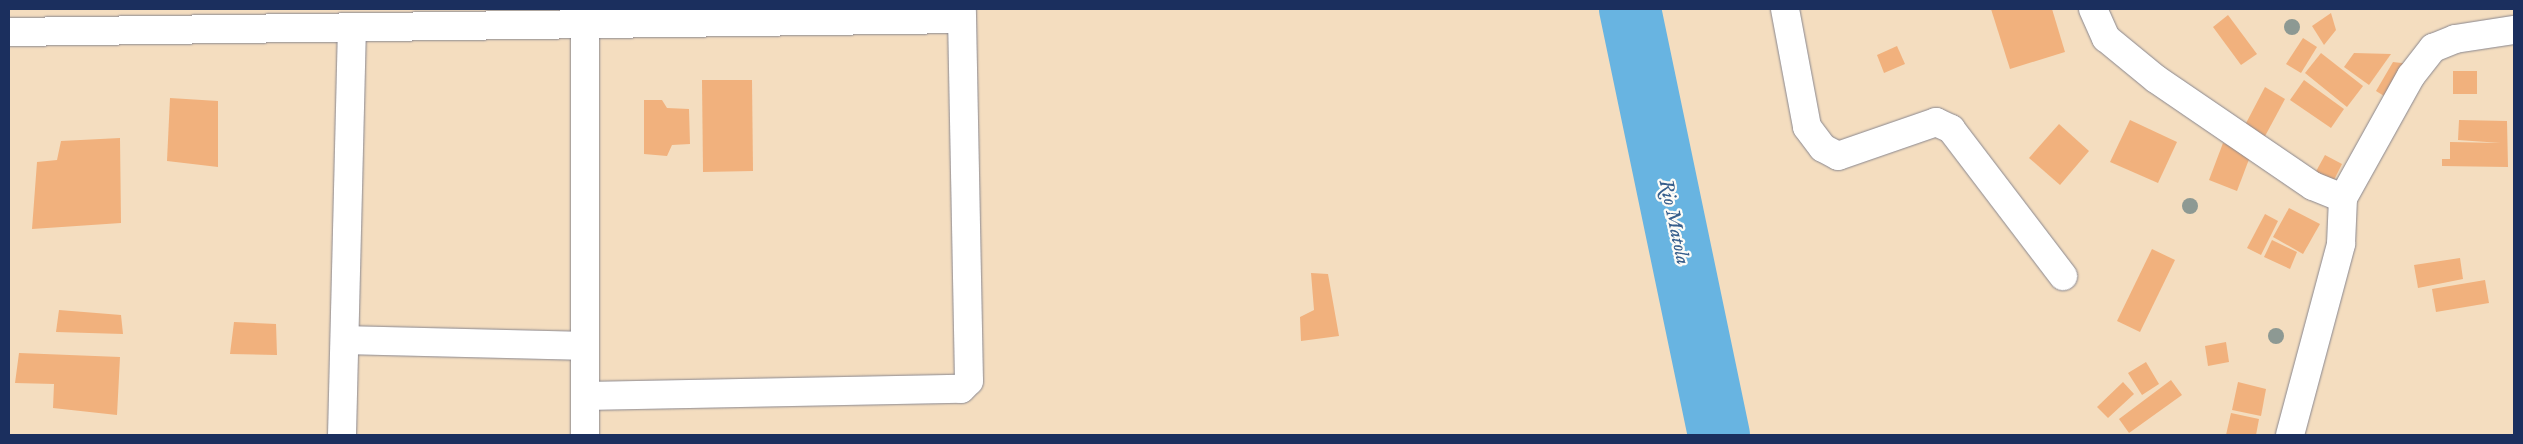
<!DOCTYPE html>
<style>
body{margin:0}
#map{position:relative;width:2523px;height:444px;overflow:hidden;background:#f4ddbf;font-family:"IM FELL English",serif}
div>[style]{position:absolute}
.river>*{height:62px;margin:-31px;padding:0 31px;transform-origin:31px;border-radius:31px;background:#68b4e1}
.building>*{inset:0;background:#f1b17d}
.roads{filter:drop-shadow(0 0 1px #88868e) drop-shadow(0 0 1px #88868e)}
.minor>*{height:28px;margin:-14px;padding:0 14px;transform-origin:14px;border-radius:14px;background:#fff}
.trees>*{width:16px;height:16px;margin:-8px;border-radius:50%;background:#8d9993}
span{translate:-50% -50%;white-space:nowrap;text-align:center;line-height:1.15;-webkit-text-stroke:4.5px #fdfcf7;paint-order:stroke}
.water-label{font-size:20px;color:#365e8c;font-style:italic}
.frame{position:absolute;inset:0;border:10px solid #1b2f5e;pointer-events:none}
</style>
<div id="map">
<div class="river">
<div style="left:1630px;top:9px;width:435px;rotate:78.2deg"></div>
</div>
<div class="building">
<div style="clip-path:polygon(1991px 9px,2052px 9px,2065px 52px,2010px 69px)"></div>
<div style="clip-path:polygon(2331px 13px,2336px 30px,2324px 45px,2312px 26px)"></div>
<div style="clip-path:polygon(2228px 15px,2257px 54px,2241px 65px,2213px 27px)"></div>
<div style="clip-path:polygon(2303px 38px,2317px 47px,2301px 73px,2286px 64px)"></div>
<div style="clip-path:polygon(1897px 46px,1905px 64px,1884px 73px,1877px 55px)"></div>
<div style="clip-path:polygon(2321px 53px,2363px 86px,2347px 107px,2305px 73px)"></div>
<div style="clip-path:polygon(2354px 53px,2391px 54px,2369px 85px,2344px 67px)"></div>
<div style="clip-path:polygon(2393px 62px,2410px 64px,2389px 99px,2376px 91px)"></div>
<div style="clip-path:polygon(2453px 71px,2477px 71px,2477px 94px,2453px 94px)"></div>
<div style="clip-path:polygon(702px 80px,752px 80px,753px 171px,703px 172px)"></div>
<div style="clip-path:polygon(2304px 80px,2344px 109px,2331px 128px,2290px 100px)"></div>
<div style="clip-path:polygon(2265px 87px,2285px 99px,2264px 138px,2244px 127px)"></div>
<div style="clip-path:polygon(170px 98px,218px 101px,218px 167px,167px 161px)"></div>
<div style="clip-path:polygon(644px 100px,662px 100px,667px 108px,689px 109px,690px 144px,672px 145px,667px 156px,644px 154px)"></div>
<div style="clip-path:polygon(2130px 120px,2177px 142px,2158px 183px,2110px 162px)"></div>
<div style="clip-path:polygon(2459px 120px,2507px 121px,2508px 167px,2442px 166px,2442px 159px,2450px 159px,2450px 142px,2501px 143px,2458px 140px)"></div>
<div style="clip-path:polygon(2059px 124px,2089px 151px,2060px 185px,2029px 158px)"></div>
<div style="clip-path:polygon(120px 138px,121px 223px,32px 229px,37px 162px,57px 160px,61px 141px)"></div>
<div style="clip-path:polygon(2223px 143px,2251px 154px,2237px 191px,2209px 180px)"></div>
<div style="clip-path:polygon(2325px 155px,2342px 164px,2332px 184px,2314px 175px)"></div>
<div style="clip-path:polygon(2289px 208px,2320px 224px,2303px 254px,2273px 237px)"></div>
<div style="clip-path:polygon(2265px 214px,2278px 221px,2261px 255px,2247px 248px)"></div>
<div style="clip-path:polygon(2272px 240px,2297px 252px,2290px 269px,2264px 257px)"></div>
<div style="clip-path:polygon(2152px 249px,2175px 260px,2140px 332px,2117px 321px)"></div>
<div style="clip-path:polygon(2460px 258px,2463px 279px,2418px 288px,2414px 265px)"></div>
<div style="clip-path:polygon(1311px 273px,1328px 274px,1339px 336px,1301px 341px,1300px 317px,1314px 310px)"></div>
<div style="clip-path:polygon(2485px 280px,2489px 303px,2436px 312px,2432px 289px)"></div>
<div style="clip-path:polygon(59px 310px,121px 315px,123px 334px,56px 332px)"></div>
<div style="clip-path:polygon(234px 322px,276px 324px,277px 355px,230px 354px)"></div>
<div style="clip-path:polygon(2226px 342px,2229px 362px,2208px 366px,2205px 346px)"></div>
<div style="clip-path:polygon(19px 353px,120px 357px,117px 415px,53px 408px,54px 384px,15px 383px)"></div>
<div style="clip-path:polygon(2146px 362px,2159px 384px,2142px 395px,2128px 373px)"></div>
<div style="clip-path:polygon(2171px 380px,2182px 395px,2129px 433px,2119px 419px)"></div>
<div style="clip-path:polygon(2123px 382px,2134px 394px,2108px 418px,2097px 407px)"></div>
<div style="clip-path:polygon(2238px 382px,2266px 389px,2261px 416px,2232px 410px)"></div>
<div style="clip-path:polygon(2231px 413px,2259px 419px,2256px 435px,2226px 435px)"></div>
</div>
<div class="roads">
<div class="minor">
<div style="left:1785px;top:9px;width:120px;rotate:79.4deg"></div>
<div style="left:1807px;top:127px;width:26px;rotate:53deg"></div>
<div style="left:1823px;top:148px;width:17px;rotate:28deg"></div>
<div style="left:1838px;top:156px;width:104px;rotate:-19.1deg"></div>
<div style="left:1936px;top:122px;width:17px;rotate:25deg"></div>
<div style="left:1951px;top:129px;width:185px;rotate:52.7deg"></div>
<div style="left:2093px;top:9px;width:32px;rotate:66deg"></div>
<div style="left:2106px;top:38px;width:65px;rotate:39.4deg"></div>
<div style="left:2156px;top:79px;width:190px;rotate:34.3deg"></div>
<div style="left:2313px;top:186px;width:32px;rotate:22deg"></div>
<div style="left:9px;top:32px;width:953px;rotate:-0.78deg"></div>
<div style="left:346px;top:340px;width:239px;rotate:1.4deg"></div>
<div style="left:585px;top:396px;width:376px;rotate:-1.1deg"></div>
<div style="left:961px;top:389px;width:11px;rotate:-45deg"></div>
<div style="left:969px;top:381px;width:372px;rotate:-91.1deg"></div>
<div style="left:342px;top:435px;width:408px;rotate:-88.6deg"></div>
<div style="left:585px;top:435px;width:426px;rotate:-90deg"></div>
<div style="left:2290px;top:435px;width:198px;rotate:-75deg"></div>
<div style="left:2341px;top:244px;width:46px;rotate:-87.5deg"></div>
<div style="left:2343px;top:198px;width:140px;rotate:-60.9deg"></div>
<div style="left:2411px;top:76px;width:36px;rotate:-52deg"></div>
<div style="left:2433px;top:48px;width:24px;rotate:-22deg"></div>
<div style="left:2455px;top:39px;width:60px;rotate:-8.7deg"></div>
</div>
</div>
<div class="trees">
<div style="left:2292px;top:27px"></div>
<div style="left:2190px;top:206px"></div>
<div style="left:2276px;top:336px"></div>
</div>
<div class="water-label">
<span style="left:1674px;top:222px;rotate:78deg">Rio Matola</span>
</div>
<div class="frame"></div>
</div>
